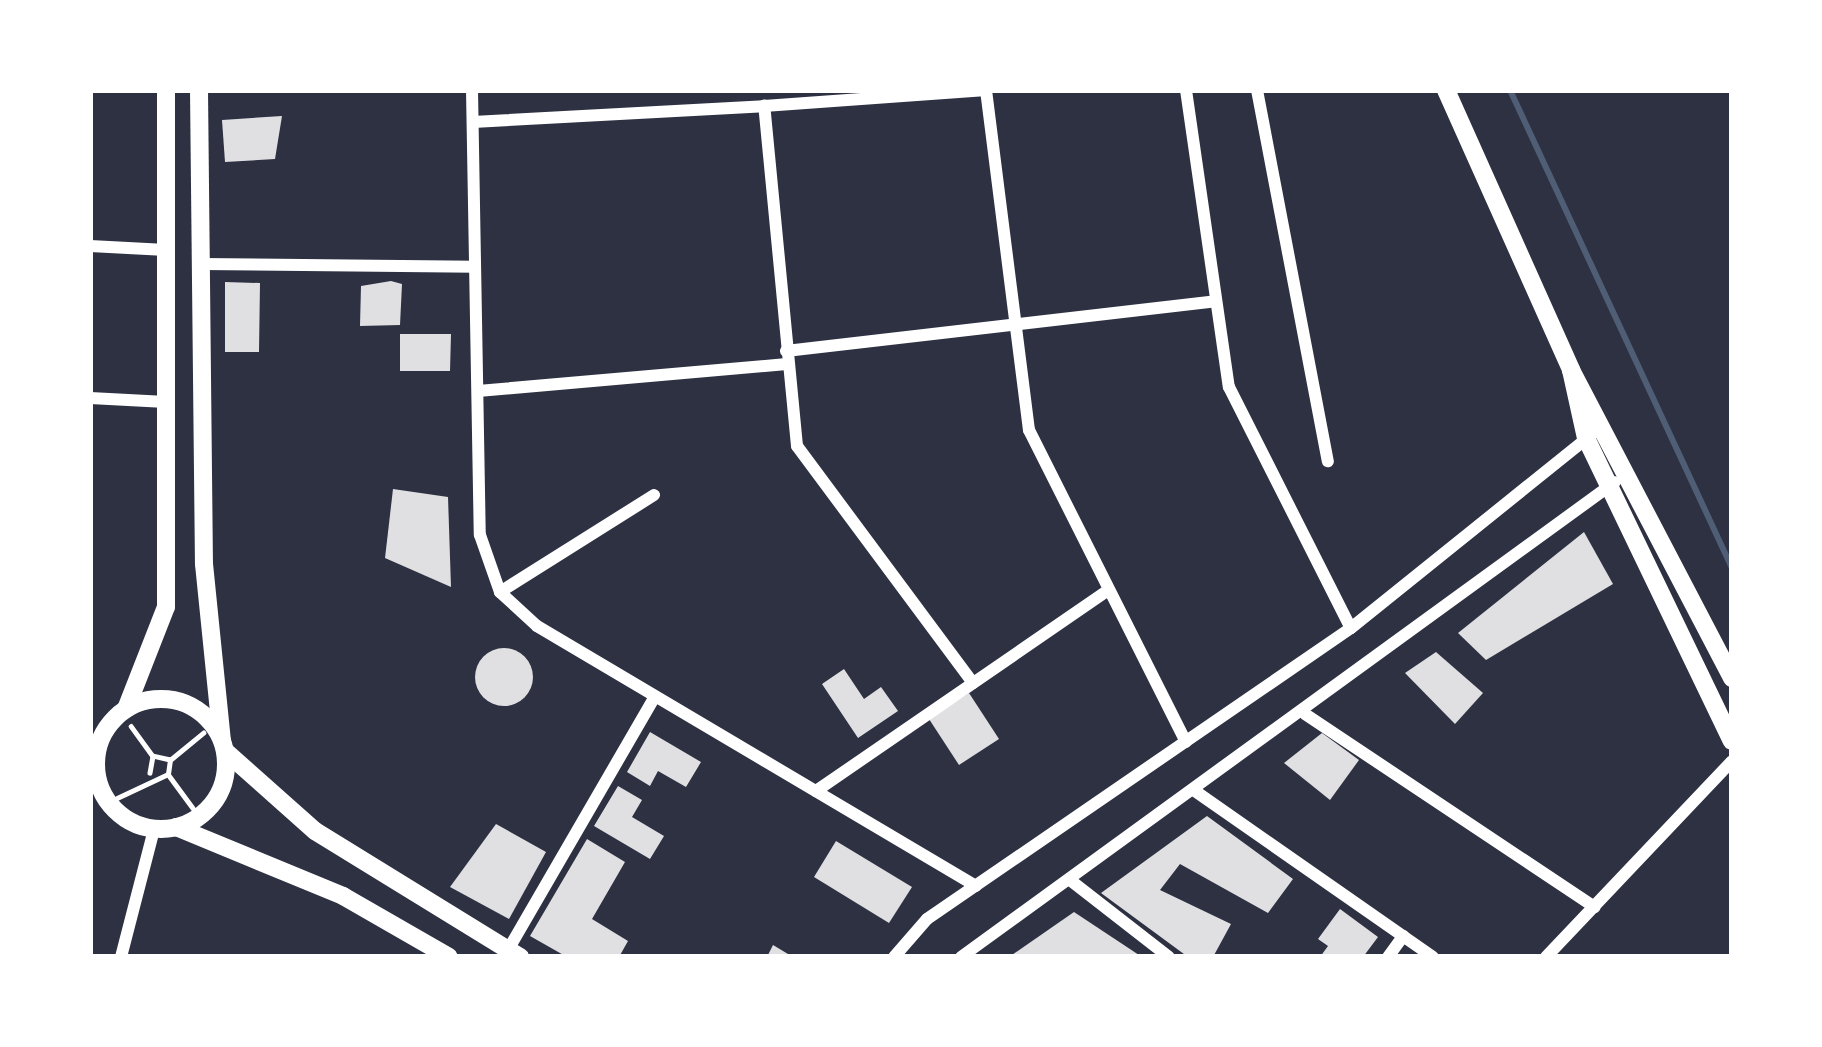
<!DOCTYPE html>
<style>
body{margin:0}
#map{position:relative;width:1822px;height:1047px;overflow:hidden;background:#2d3142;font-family:"Public Sans",sans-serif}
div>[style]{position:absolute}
.stream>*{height:6px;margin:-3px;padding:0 3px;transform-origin:3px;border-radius:3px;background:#4f5d75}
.building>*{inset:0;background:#e0e0e3}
.round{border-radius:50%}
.path>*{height:4.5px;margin:-2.25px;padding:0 2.25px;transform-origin:2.25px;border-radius:2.25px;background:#fff}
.minor>*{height:12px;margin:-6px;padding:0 6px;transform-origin:6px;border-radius:6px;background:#fff}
.secondary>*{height:18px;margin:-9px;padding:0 9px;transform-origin:9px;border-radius:9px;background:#fff}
.secondary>.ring{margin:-9px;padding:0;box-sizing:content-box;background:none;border:18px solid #fff;border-radius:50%}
span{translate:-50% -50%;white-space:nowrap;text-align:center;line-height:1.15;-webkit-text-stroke:12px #fff;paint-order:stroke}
.frame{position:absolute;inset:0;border:93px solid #fff;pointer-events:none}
</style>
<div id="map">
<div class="stream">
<div style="left:1510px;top:90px;width:527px;rotate:65.09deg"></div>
</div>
<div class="building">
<div style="clip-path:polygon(282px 116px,275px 159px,225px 162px,222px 120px)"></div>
<div style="clip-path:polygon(391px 281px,402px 284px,400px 325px,360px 326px,361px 286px)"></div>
<div style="clip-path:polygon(225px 282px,260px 283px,259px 352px,225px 352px)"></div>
<div style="clip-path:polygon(400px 334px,451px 334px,450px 371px,400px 371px)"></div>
<div style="clip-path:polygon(393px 489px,448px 497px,451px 587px,385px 558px)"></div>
<div style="clip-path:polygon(1584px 532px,1613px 584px,1486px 660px,1458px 633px)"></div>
<div class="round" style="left:475px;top:648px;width:58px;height:58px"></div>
<div style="clip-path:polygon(1436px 652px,1483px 693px,1455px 724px,1405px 673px)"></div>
<div style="clip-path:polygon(844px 669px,864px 699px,881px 687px,898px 711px,858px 738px,822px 684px)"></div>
<div style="clip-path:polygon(969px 693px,999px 739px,959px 765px,929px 719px)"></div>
<div style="clip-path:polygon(650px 732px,701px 762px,686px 787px,658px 771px,650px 786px,627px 772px)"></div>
<div style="clip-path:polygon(1322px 733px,1359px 760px,1330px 800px,1284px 763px)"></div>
<div style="clip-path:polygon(618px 786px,642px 800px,632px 817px,664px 836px,650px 859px,594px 826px)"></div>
<div style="clip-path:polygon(1207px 816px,1293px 879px,1268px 913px,1180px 864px,1160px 890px,1231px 924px,1213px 957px,1188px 957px,1101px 893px)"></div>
<div style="clip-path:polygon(496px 824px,546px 852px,509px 919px,450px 887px)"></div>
<div style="clip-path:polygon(587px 839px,625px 862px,592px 919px,628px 941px,619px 957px,567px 957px,530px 936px)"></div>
<div style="clip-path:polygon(836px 841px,912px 887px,889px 923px,814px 877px)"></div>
<div style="clip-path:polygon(1340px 909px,1378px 937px,1363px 957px,1320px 957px,1328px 946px,1318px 939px)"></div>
<div style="clip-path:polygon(1074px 912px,1142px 957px,1009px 957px)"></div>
<div style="clip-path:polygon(773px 945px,793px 957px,767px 957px)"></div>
</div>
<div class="path">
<div style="left:131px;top:726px;width:37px;rotate:54deg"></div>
<div style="left:170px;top:760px;width:43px;rotate:-39.3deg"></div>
<div style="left:168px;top:774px;width:42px;rotate:53.7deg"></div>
<div style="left:117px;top:798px;width:56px;rotate:-25.2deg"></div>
<div style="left:168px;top:774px;width:14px;rotate:-82deg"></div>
<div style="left:170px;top:760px;width:17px;rotate:-167deg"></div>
<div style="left:153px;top:756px;width:17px;rotate:100deg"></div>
</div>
<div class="minor">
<div style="left:472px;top:90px;width:445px;rotate:89deg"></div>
<div style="left:480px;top:535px;width:60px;rotate:70.7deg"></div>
<div style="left:500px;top:592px;width:50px;rotate:42.6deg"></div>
<div style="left:537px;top:626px;width:510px;rotate:30.64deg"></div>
<div style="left:986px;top:90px;width:343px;rotate:82.8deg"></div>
<div style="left:1029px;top:430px;width:349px;rotate:63.3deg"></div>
<div style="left:1186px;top:90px;width:300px;rotate:81.8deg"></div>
<div style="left:1229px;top:387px;width:270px;rotate:63.2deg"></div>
<div style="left:1257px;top:90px;width:378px;rotate:79.2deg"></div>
<div style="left:473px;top:122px;width:291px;rotate:-3.1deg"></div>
<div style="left:90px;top:246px;width:76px;rotate:3deg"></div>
<div style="left:201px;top:264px;width:274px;rotate:0.6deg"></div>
<div style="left:786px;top:351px;width:428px;rotate:-6.6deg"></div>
<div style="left:478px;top:391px;width:310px;rotate:-5deg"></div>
<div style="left:90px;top:398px;width:76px;rotate:3deg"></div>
<div style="left:500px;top:592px;width:182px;rotate:-32.2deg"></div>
<div style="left:973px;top:683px;width:295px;rotate:-126.6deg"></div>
<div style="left:797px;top:446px;width:342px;rotate:-95.5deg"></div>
<div style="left:764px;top:106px;width:223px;rotate:-4.1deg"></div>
<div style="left:1305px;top:714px;width:348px;rotate:33.7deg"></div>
<div style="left:816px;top:791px;width:355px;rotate:-34.5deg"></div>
<div style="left:1195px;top:791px;width:290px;rotate:34.9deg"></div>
<div style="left:1070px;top:880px;width:125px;rotate:37.9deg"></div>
<div style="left:508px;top:950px;width:293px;rotate:-59.9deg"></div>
<div style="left:121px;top:957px;width:132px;rotate:-75.5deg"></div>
<div style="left:894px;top:957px;width:50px;rotate:-49deg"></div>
<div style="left:927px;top:919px;width:514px;rotate:-34.46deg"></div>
<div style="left:1351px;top:628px;width:309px;rotate:-38.8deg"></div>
<div style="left:961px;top:957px;width:808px;rotate:-35.99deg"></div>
<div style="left:1388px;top:957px;width:26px;rotate:-54deg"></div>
<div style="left:1546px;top:957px;width:270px;rotate:-46.5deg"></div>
</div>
<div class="secondary">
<div style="left:199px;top:90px;width:474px;rotate:89.4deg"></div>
<div style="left:204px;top:564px;width:177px;rotate:84.2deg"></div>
<div style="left:1446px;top:90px;width:307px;rotate:65.9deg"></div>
<div style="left:1571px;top:370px;width:348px;rotate:62.4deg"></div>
<div style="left:1571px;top:370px;width:70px;rotate:77.6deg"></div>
<div style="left:1586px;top:438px;width:336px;rotate:64.3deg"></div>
<div class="ring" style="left:96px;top:699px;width:112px;height:112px"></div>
<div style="left:126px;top:709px;width:110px;rotate:-68.6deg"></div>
<div style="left:166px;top:607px;width:517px;rotate:-90deg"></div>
<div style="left:225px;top:751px;width:120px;rotate:41.6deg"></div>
<div style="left:315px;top:831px;width:241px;rotate:31.6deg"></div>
<div style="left:176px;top:827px;width:181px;rotate:22.4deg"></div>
<div style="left:343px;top:896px;width:122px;rotate:29.9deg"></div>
</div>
<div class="frame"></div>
</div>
